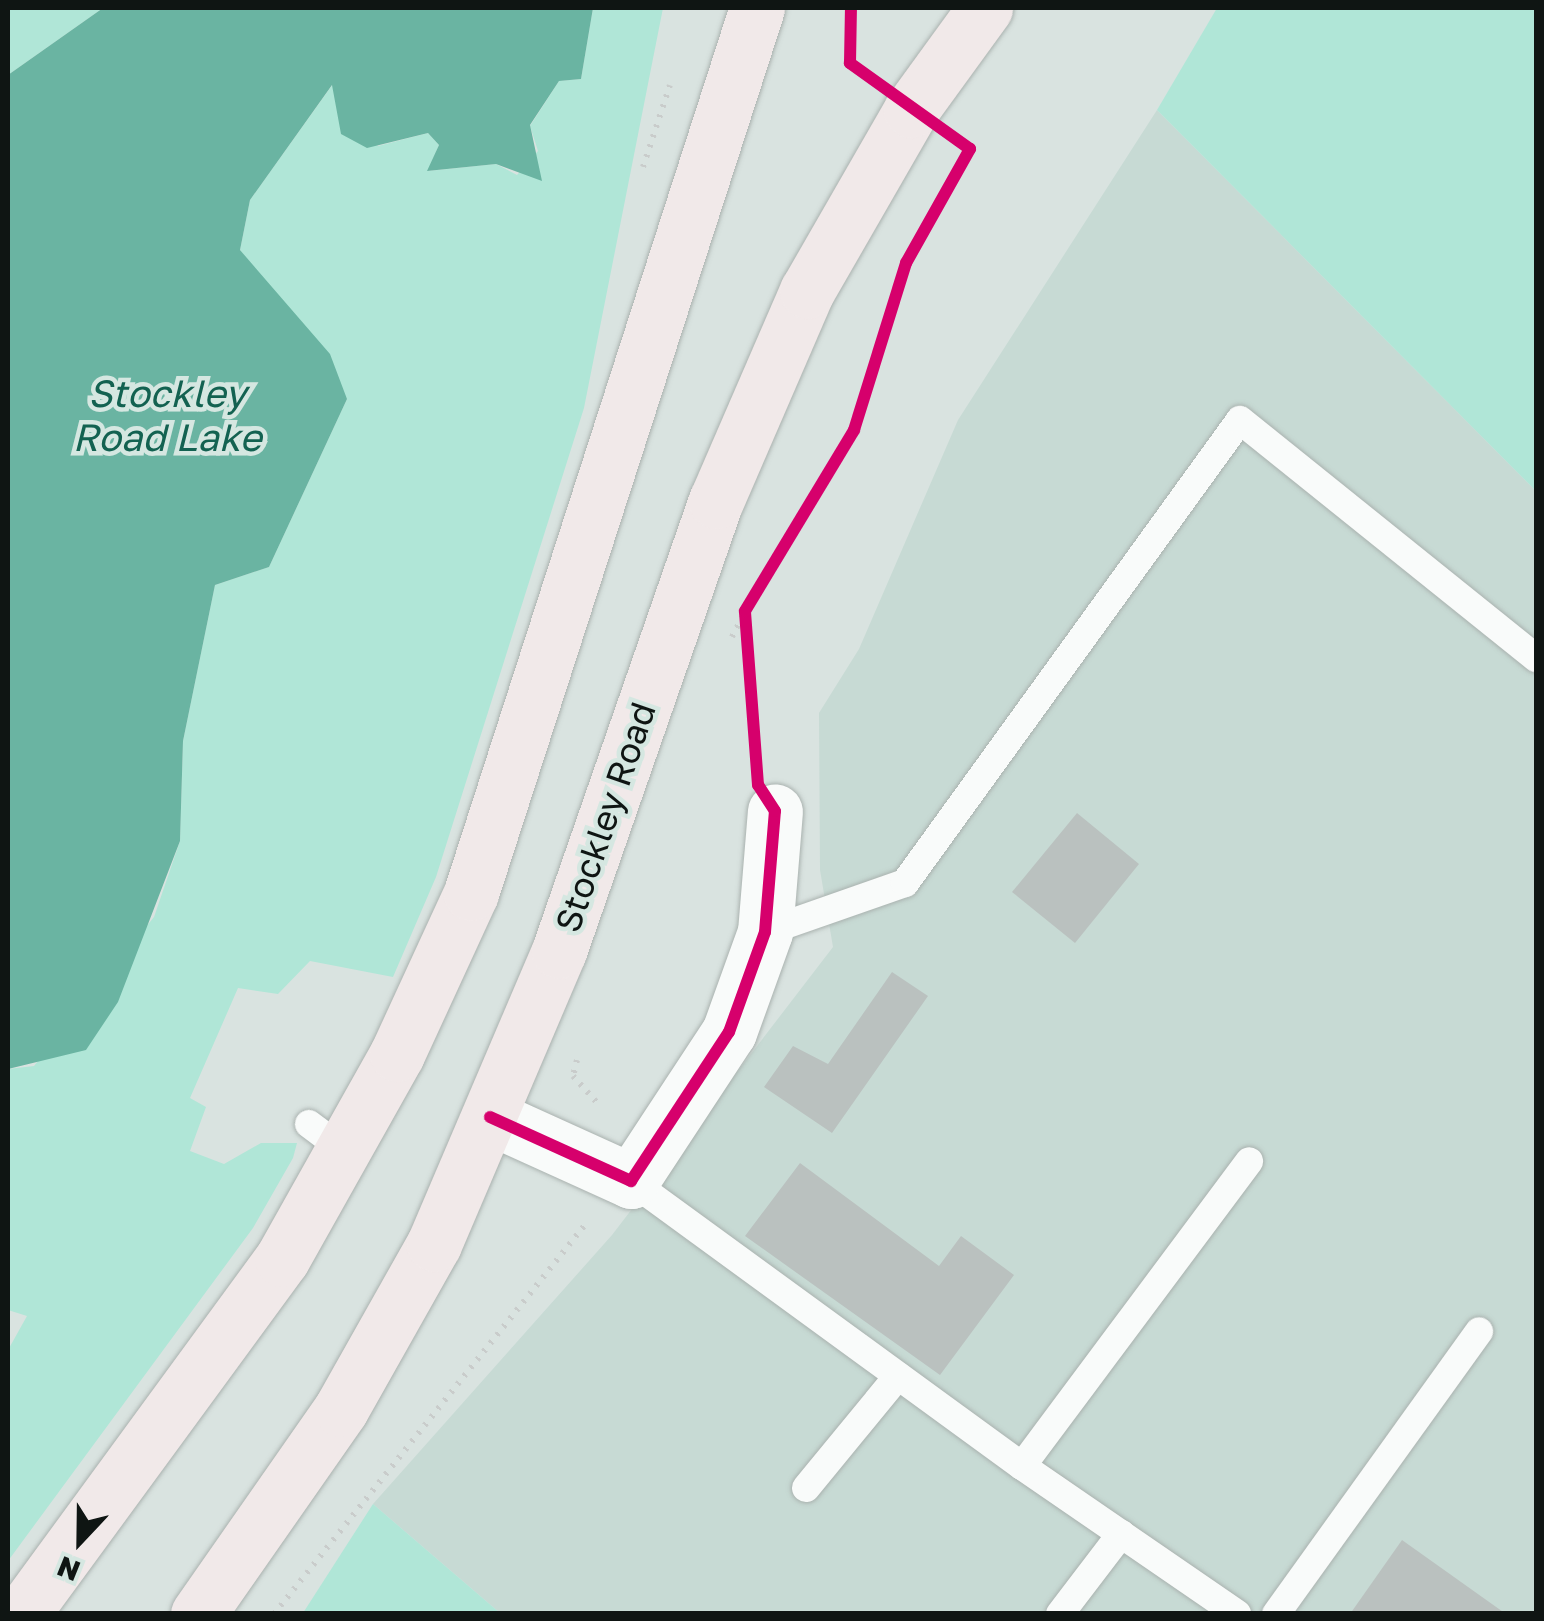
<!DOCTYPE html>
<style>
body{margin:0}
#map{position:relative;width:1544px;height:1621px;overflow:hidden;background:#d9e3e0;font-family:"Golos Text",sans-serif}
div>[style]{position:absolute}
.built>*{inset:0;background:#c7dad4}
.green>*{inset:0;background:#b0e6d7}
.water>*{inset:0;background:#6ab4a2}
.building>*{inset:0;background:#bac1bf}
.path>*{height:6px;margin-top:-3px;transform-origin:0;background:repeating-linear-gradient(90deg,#c9cccb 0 2.5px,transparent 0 10.5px)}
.roads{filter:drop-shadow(0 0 2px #aab2af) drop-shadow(0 0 2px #aab2af)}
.service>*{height:28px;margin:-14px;padding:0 14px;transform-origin:14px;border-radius:14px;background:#f9fbfa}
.minor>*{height:55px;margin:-27.5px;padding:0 27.5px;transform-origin:27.5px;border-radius:27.5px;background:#f9fbfa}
.primary>*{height:55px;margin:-27.5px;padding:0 27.5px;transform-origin:27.5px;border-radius:27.5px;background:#f1e9e9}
.cycleway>*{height:12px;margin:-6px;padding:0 6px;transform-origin:6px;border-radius:6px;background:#d6006c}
span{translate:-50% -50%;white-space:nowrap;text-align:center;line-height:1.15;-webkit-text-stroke:9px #d5e7e1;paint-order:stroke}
.street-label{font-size:35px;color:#0f1513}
.water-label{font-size:38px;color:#136251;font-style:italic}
.frame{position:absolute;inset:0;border:10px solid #0f1513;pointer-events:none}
.north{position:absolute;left:30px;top:1491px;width:100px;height:100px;-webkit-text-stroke:8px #d5e7e1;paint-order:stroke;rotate:202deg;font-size:28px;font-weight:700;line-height:40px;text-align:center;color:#0f1513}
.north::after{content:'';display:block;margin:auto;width:35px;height:45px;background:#0f1513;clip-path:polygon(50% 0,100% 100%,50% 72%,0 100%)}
</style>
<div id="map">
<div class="built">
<div style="clip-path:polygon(1157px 110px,1536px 491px,1536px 1613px,500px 1613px,373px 1504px,612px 1235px,833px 947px,820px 870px,819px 713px,859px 649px,958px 420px)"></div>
</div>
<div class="green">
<div style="clip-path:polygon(8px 8px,103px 8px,8px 75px)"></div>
<div style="clip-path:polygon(593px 8px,663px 8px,584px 408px,436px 877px,393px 977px,310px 961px,278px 994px,238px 988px,190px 1098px,206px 1107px,190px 1151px,224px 1164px,261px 1143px,297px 1143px,293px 1158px,253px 1228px,8px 1561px,8px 1350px,27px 1316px,8px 1310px,8px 1069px,34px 1066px,154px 917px,180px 841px,183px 741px,215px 585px,269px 567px,347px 399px,240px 250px,250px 200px,333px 84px,378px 146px,428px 133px,439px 145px,428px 171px,496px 164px,517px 175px,538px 151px,530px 126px,559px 81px,581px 79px)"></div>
<div style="clip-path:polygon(1217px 8px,1536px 8px,1536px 491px,1157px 110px)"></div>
<div style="clip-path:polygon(373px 1504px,500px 1613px,303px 1613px)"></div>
</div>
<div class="water">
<div style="clip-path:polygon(103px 8px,593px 8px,581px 79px,559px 81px,530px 125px,542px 181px,496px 164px,427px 171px,439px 145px,428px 133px,367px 148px,341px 134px,332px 85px,250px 200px,240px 250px,330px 354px,347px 399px,269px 567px,215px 585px,183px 741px,180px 841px,118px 1002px,86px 1050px,8px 1069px,8px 75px)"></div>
</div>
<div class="building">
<div style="clip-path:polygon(1077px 813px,1139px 864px,1075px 943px,1012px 892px)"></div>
<div style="clip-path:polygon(892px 972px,928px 996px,832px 1133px,764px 1087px,793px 1046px,828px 1064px)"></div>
<div style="clip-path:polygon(800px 1163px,939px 1266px,961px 1236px,1014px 1275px,940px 1375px,745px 1236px)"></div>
<div style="clip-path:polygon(1402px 1540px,1506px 1614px,1350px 1614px)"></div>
</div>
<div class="path">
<div style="left:643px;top:167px;width:86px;rotate:-71.8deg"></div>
<div style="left:732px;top:637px;width:29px;rotate:-63deg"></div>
<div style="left:577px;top:1060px;width:16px;rotate:104deg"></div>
<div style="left:573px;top:1076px;width:36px;rotate:48deg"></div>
<div style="left:274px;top:1614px;width:503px;rotate:-51.38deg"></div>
</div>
<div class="roads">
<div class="service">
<div style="left:765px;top:932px;width:148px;rotate:-19.3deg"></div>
<div style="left:905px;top:883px;width:571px;rotate:-54.11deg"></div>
<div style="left:1240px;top:420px;width:380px;rotate:38.8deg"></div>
<div style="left:309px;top:1124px;width:45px;rotate:36.9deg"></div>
<div style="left:631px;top:1181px;width:484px;rotate:36.1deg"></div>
<div style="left:1022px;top:1466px;width:380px;rotate:-53.3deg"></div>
<div style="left:1022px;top:1466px;width:261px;rotate:34.5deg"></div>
<div style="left:806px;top:1488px;width:145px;rotate:-50.6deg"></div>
<div style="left:1060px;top:1614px;width:101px;rotate:-52.7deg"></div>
<div style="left:1276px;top:1614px;width:348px;rotate:-54.3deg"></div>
</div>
<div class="minor">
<div style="left:490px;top:1117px;width:155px;rotate:24.4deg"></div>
<div style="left:631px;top:1181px;width:178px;rotate:-56.7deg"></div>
<div style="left:729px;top:1032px;width:106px;rotate:-70.2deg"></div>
<div style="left:765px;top:932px;width:121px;rotate:-85.3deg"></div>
</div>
<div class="primary">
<div style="left:22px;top:1614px;width:440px;rotate:-53.8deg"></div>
<div style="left:282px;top:1259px;width:235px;rotate:-60.7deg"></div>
<div style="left:397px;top:1054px;width:177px;rotate:-65.3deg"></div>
<div style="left:471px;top:893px;width:930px;rotate:-72.09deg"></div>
<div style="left:198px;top:1614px;width:250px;rotate:-55.1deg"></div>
<div style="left:341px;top:1409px;width:189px;rotate:-60.6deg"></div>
<div style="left:434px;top:1244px;width:319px;rotate:-66.9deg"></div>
<div style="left:559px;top:951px;width:477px;rotate:-70.8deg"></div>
<div style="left:716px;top:501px;width:229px;rotate:-66.6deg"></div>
<div style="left:807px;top:291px;width:209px;rotate:-60.1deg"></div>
<div style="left:911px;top:110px;width:126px;rotate:-54deg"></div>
</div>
</div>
<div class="cycleway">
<div style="left:490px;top:1117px;width:155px;rotate:24.4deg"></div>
<div style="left:631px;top:1181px;width:178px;rotate:-56.7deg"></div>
<div style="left:729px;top:1032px;width:106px;rotate:-70.2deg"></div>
<div style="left:765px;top:932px;width:121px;rotate:-85.3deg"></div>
<div style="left:775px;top:811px;width:31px;rotate:-123deg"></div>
<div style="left:758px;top:785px;width:174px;rotate:-94.3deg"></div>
<div style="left:745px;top:611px;width:211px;rotate:-58.9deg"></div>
<div style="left:854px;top:430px;width:175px;rotate:-72.7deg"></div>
<div style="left:906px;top:263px;width:131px;rotate:-60.7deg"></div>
<div style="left:970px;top:149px;width:148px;rotate:-144.4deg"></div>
<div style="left:850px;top:63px;width:55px;rotate:-89deg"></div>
</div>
<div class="street-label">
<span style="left:605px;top:817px;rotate:-71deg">Stockley Road</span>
</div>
<div class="water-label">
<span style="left:167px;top:415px">Stockley<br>Road Lake</span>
</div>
<div class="frame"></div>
<div class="north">N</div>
</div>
